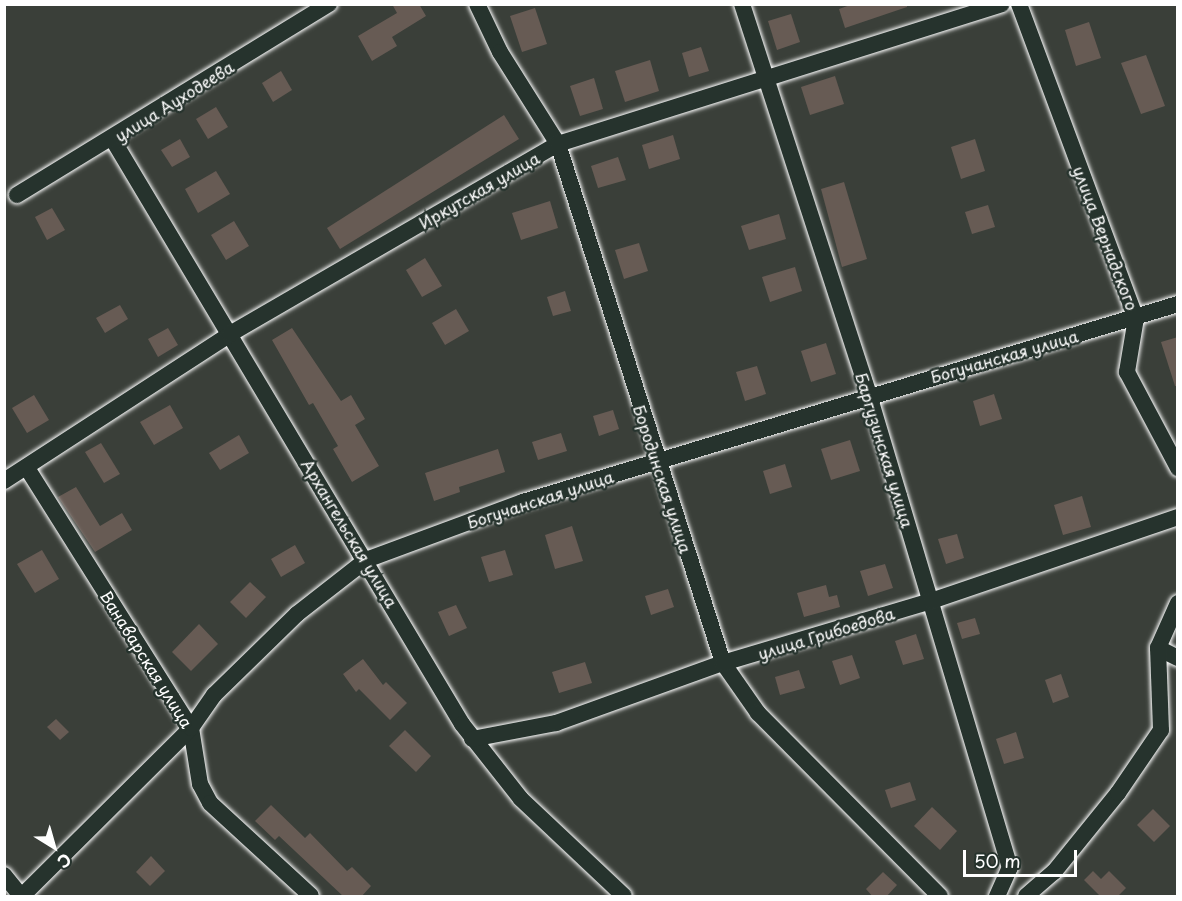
<!DOCTYPE html>
<meta charset="utf-8">
<style>
body{margin:0}
#map{position:relative;width:1182px;height:901px;overflow:hidden;background:#3a3f39;font-family:"Playpen Sans",sans-serif}
div>[style]{position:absolute}
.building>*{inset:0;background:#675b54}
.roads{filter:drop-shadow(0 0 2px #fff) drop-shadow(0 0 2px #fff)}
.street>*{height:16px;margin:-8px;padding:0 8px;transform-origin:8px;border-radius:8px;background:#26332d}
span{translate:-50% -50%;white-space:nowrap;text-align:center;line-height:1.15;-webkit-text-stroke:5px #26332d;paint-order:stroke}
.street-label{font-size:16px;color:#fff}
.frame{position:absolute;inset:0;border:6px solid #fff;pointer-events:none}
.north{position:absolute;left:24px;top:817px;width:60px;height:60px;-webkit-text-stroke:4px #26332d;paint-order:stroke;rotate:143deg;font-size:16px;font-weight:700;line-height:24px;text-align:center;color:#fff}
.north::after{content:'';display:block;margin:auto;width:21px;height:27px;background:#fff;clip-path:polygon(50% 0,100% 100%,50% 72%,0 100%)}
.scale{position:absolute;left:963px;top:850px;width:114px;height:27px;box-sizing:border-box;border:3px solid #fff;border-top:0;padding-left:8px;font-size:18px;line-height:21px;white-space:nowrap;color:#fff;-webkit-text-stroke:4px #26332d;paint-order:stroke}
</style>
<div id="map">
<div class="building">
<div style="clip-path:polygon(392px 4px,419px 4px,426px 16px,392px 37px,397px 46px,372px 61px,358px 36px,397px 13px)"></div>
<div style="clip-path:polygon(853px 4px,907px 4px,907px 7px,845px 28px,839px 9px)"></div>
<div style="clip-path:polygon(535px 8px,547px 44px,522px 52px,510px 16px)"></div>
<div style="clip-path:polygon(791px 14px,800px 42px,777px 50px,768px 21px)"></div>
<div style="clip-path:polygon(1089px 22px,1101px 58px,1076px 66px,1065px 30px)"></div>
<div style="clip-path:polygon(701px 47px,709px 71px,689px 77px,682px 53px)"></div>
<div style="clip-path:polygon(1146px 55px,1165px 106px,1141px 114px,1121px 63px)"></div>
<div style="clip-path:polygon(650px 60px,659px 91px,625px 102px,615px 71px)"></div>
<div style="clip-path:polygon(281px 71px,292px 90px,273px 102px,262px 83px)"></div>
<div style="clip-path:polygon(835px 76px,844px 104px,810px 115px,801px 87px)"></div>
<div style="clip-path:polygon(594px 78px,603px 109px,580px 116px,570px 86px)"></div>
<div style="clip-path:polygon(216px 107px,228px 127px,208px 139px,196px 119px)"></div>
<div style="clip-path:polygon(504px 115px,519px 139px,340px 249px,327px 228px)"></div>
<div style="clip-path:polygon(673px 135px,680px 159px,649px 169px,642px 145px)"></div>
<div style="clip-path:polygon(180px 139px,190px 157px,172px 167px,161px 150px)"></div>
<div style="clip-path:polygon(975px 139px,985px 171px,961px 179px,951px 147px)"></div>
<div style="clip-path:polygon(618px 157px,626px 180px,598px 188px,591px 166px)"></div>
<div style="clip-path:polygon(216px 171px,230px 194px,198px 213px,185px 189px)"></div>
<div style="clip-path:polygon(844px 182px,867px 259px,842px 267px,821px 189px)"></div>
<div style="clip-path:polygon(550px 201px,558px 228px,521px 240px,512px 213px)"></div>
<div style="clip-path:polygon(988px 205px,995px 227px,972px 234px,965px 212px)"></div>
<div style="clip-path:polygon(52px 208px,65px 230px,47px 240px,35px 217px)"></div>
<div style="clip-path:polygon(779px 214px,786px 239px,749px 250px,741px 226px)"></div>
<div style="clip-path:polygon(234px 221px,249px 246px,226px 260px,211px 235px)"></div>
<div style="clip-path:polygon(639px 243px,648px 271px,624px 279px,615px 250px)"></div>
<div style="clip-path:polygon(425px 258px,442px 286px,422px 297px,406px 270px)"></div>
<div style="clip-path:polygon(795px 267px,802px 291px,770px 302px,762px 277px)"></div>
<div style="clip-path:polygon(565px 291px,571px 311px,553px 316px,547px 297px)"></div>
<div style="clip-path:polygon(120px 305px,128px 319px,105px 333px,96px 318px)"></div>
<div style="clip-path:polygon(456px 309px,469px 331px,445px 345px,432px 323px)"></div>
<div style="clip-path:polygon(168px 328px,178px 345px,158px 357px,148px 339px)"></div>
<div style="clip-path:polygon(292px 328px,341px 401px,351px 395px,365px 419px,355px 425px,379px 466px,352px 482px,333px 449px,338px 446px,313px 403px,309px 405px,272px 340px)"></div>
<div style="clip-path:polygon(1178px 337px,1178px 386px,1175px 386px,1161px 342px)"></div>
<div style="clip-path:polygon(826px 343px,836px 374px,811px 382px,801px 351px)"></div>
<div style="clip-path:polygon(757px 366px,766px 394px,745px 401px,736px 372px)"></div>
<div style="clip-path:polygon(994px 394px,1002px 419px,980px 426px,973px 401px)"></div>
<div style="clip-path:polygon(34px 395px,49px 420px,27px 433px,12px 408px)"></div>
<div style="clip-path:polygon(170px 405px,183px 428px,154px 445px,140px 422px)"></div>
<div style="clip-path:polygon(613px 410px,619px 429px,599px 436px,593px 416px)"></div>
<div style="clip-path:polygon(561px 433px,567px 451px,538px 460px,532px 442px)"></div>
<div style="clip-path:polygon(239px 435px,249px 453px,220px 470px,209px 453px)"></div>
<div style="clip-path:polygon(850px 440px,860px 471px,831px 480px,821px 449px)"></div>
<div style="clip-path:polygon(101px 443px,120px 474px,104px 483px,85px 452px)"></div>
<div style="clip-path:polygon(498px 449px,505px 472px,459px 487px,460px 492px,434px 501px,425px 473px)"></div>
<div style="clip-path:polygon(785px 464px,792px 487px,770px 494px,763px 471px)"></div>
<div style="clip-path:polygon(76px 487px,100px 526px,122px 513px,132px 530px,95px 552px,58px 497px)"></div>
<div style="clip-path:polygon(1082px 496px,1091px 527px,1063px 535px,1054px 505px)"></div>
<div style="clip-path:polygon(572px 526px,583px 561px,555px 569px,545px 535px)"></div>
<div style="clip-path:polygon(957px 534px,964px 558px,946px 564px,938px 539px)"></div>
<div style="clip-path:polygon(295px 545px,305px 563px,281px 577px,271px 559px)"></div>
<div style="clip-path:polygon(42px 550px,59px 579px,35px 593px,17px 564px)"></div>
<div style="clip-path:polygon(505px 550px,513px 575px,489px 582px,481px 557px)"></div>
<div style="clip-path:polygon(885px 564px,893px 588px,868px 596px,860px 571px)"></div>
<div style="clip-path:polygon(250px 582px,266px 597px,246px 618px,230px 602px)"></div>
<div style="clip-path:polygon(826px 585px,829px 597px,837px 595px,840px 607px,804px 617px,797px 593px)"></div>
<div style="clip-path:polygon(668px 589px,674px 607px,651px 615px,645px 596px)"></div>
<div style="clip-path:polygon(456px 605px,467px 628px,449px 636px,438px 612px)"></div>
<div style="clip-path:polygon(975px 618px,980px 634px,962px 639px,957px 623px)"></div>
<div style="clip-path:polygon(199px 624px,218px 644px,191px 671px,172px 652px)"></div>
<div style="clip-path:polygon(916px 634px,924px 659px,903px 665px,895px 641px)"></div>
<div style="clip-path:polygon(852px 655px,860px 678px,840px 685px,832px 661px)"></div>
<div style="clip-path:polygon(363px 659px,383px 685px,386px 682px,407px 703px,390px 720px,359px 689px,356px 692px,343px 674px)"></div>
<div style="clip-path:polygon(585px 662px,592px 683px,559px 693px,552px 672px)"></div>
<div style="clip-path:polygon(799px 670px,805px 688px,780px 695px,775px 677px)"></div>
<div style="clip-path:polygon(1061px 674px,1069px 697px,1053px 703px,1045px 680px)"></div>
<div style="clip-path:polygon(56px 719px,69px 732px,60px 740px,47px 727px)"></div>
<div style="clip-path:polygon(405px 730px,431px 756px,416px 772px,389px 746px)"></div>
<div style="clip-path:polygon(1016px 732px,1024px 758px,1004px 764px,996px 739px)"></div>
<div style="clip-path:polygon(910px 782px,916px 800px,891px 808px,885px 790px)"></div>
<div style="clip-path:polygon(271px 805px,305px 838px,310px 833px,347px 871px,352px 867px,371px 886px,361px 897px,344px 897px,279px 836px,275px 840px,255px 821px)"></div>
<div style="clip-path:polygon(932px 807px,957px 831px,940px 850px,914px 826px)"></div>
<div style="clip-path:polygon(1153px 809px,1170px 826px,1154px 842px,1137px 825px)"></div>
<div style="clip-path:polygon(151px 856px,165px 871px,150px 886px,136px 872px)"></div>
<div style="clip-path:polygon(1093px 871px,1101px 879px,1109px 871px,1126px 888px,1117px 897px,1101px 897px,1084px 880px)"></div>
<div style="clip-path:polygon(883px 872px,897px 885px,886px 897px,873px 897px,866px 889px)"></div>
</div>
<div class="roads">
<div class="street">
<div style="left:477px;top:4px;width:53px;rotate:64.4deg"></div>
<div style="left:500px;top:52px;width:109px;rotate:57.8deg"></div>
<div style="left:558px;top:144px;width:545px;rotate:72.36deg"></div>
<div style="left:723px;top:663px;width:61px;rotate:55deg"></div>
<div style="left:758px;top:713px;width:258px;rotate:45.2deg"></div>
<div style="left:742px;top:4px;width:411px;rotate:72deg"></div>
<div style="left:869px;top:395px;width:493px;rotate:73.4deg"></div>
<div style="left:1010px;top:867px;width:32px;rotate:114deg"></div>
<div style="left:1019px;top:4px;width:335px;rotate:69.6deg"></div>
<div style="left:1136px;top:318px;width:55px;rotate:99.5deg"></div>
<div style="left:1127px;top:372px;width:109px;rotate:62deg"></div>
<div style="left:113px;top:140px;width:680px;rotate:59.14deg"></div>
<div style="left:462px;top:724px;width:95px;rotate:51.8deg"></div>
<div style="left:521px;top:799px;width:141px;rotate:43.3deg"></div>
<div style="left:17px;top:195px;width:366px;rotate:-31.5deg"></div>
<div style="left:27px;top:468px;width:307px;rotate:57.8deg"></div>
<div style="left:191px;top:728px;width:57px;rotate:80.9deg"></div>
<div style="left:200px;top:784px;width:21px;rotate:62deg"></div>
<div style="left:210px;top:803px;width:137px;rotate:42.6deg"></div>
<div style="left:4px;top:481px;width:270px;rotate:-33deg"></div>
<div style="left:230px;top:334px;width:379px;rotate:-30.1deg"></div>
<div style="left:558px;top:144px;width:465px;rotate:-17.5deg"></div>
<div style="left:1178px;top:603px;width:49px;rotate:114deg"></div>
<div style="left:1158px;top:648px;width:22px;rotate:27deg"></div>
<div style="left:472px;top:739px;width:86px;rotate:-10.8deg"></div>
<div style="left:556px;top:723px;width:177px;rotate:-19.8deg"></div>
<div style="left:723px;top:663px;width:217px;rotate:-16.6deg"></div>
<div style="left:931px;top:601px;width:261px;rotate:-18.8deg"></div>
<div style="left:4px;top:875px;width:27px;rotate:51deg"></div>
<div style="left:22px;top:896px;width:238px;rotate:-44.8deg"></div>
<div style="left:191px;top:728px;width:40px;rotate:-55.1deg"></div>
<div style="left:214px;top:695px;width:116px;rotate:-44.3deg"></div>
<div style="left:297px;top:614px;width:88px;rotate:-38deg"></div>
<div style="left:366px;top:560px;width:167px;rotate:-20.3deg"></div>
<div style="left:523px;top:502px;width:684px;rotate:-16.82deg"></div>
<div style="left:1026px;top:896px;width:37px;rotate:-41deg"></div>
<div style="left:1054px;top:872px;width:102px;rotate:-51deg"></div>
<div style="left:1118px;top:793px;width:76px;rotate:-55.7deg"></div>
<div style="left:1161px;top:730px;width:82px;rotate:-92.1deg"></div>
</div>
</div>
<div class="street-label">
<span style="left:174px;top:101px;rotate:-32deg">улица Ауходеева</span>
<span style="left:479px;top:190px;rotate:-30deg">Иркутская улица</span>
<span style="left:1106px;top:238px;rotate:69deg">улица Вернадского</span>
<span style="left:1004px;top:356px;rotate:-16deg">Богучанская улица</span>
<span style="left:885px;top:450px;rotate:73deg">Баргузинская улица</span>
<span style="left:663px;top:479px;rotate:72deg">Бородинская улица</span>
<span style="left:540px;top:499px;rotate:-18deg">Богучанская улица</span>
<span style="left:350px;top:533px;rotate:59deg">Архангельская улица</span>
<span style="left:826px;top:633px;rotate:-17deg">улица Грибоедова</span>
<span style="left:147px;top:659px;rotate:58deg">Ванаварская улица</span>
</div>
<div class="frame"></div>
<div class="north">С</div>
<div class="scale">50 m</div>
</div>
